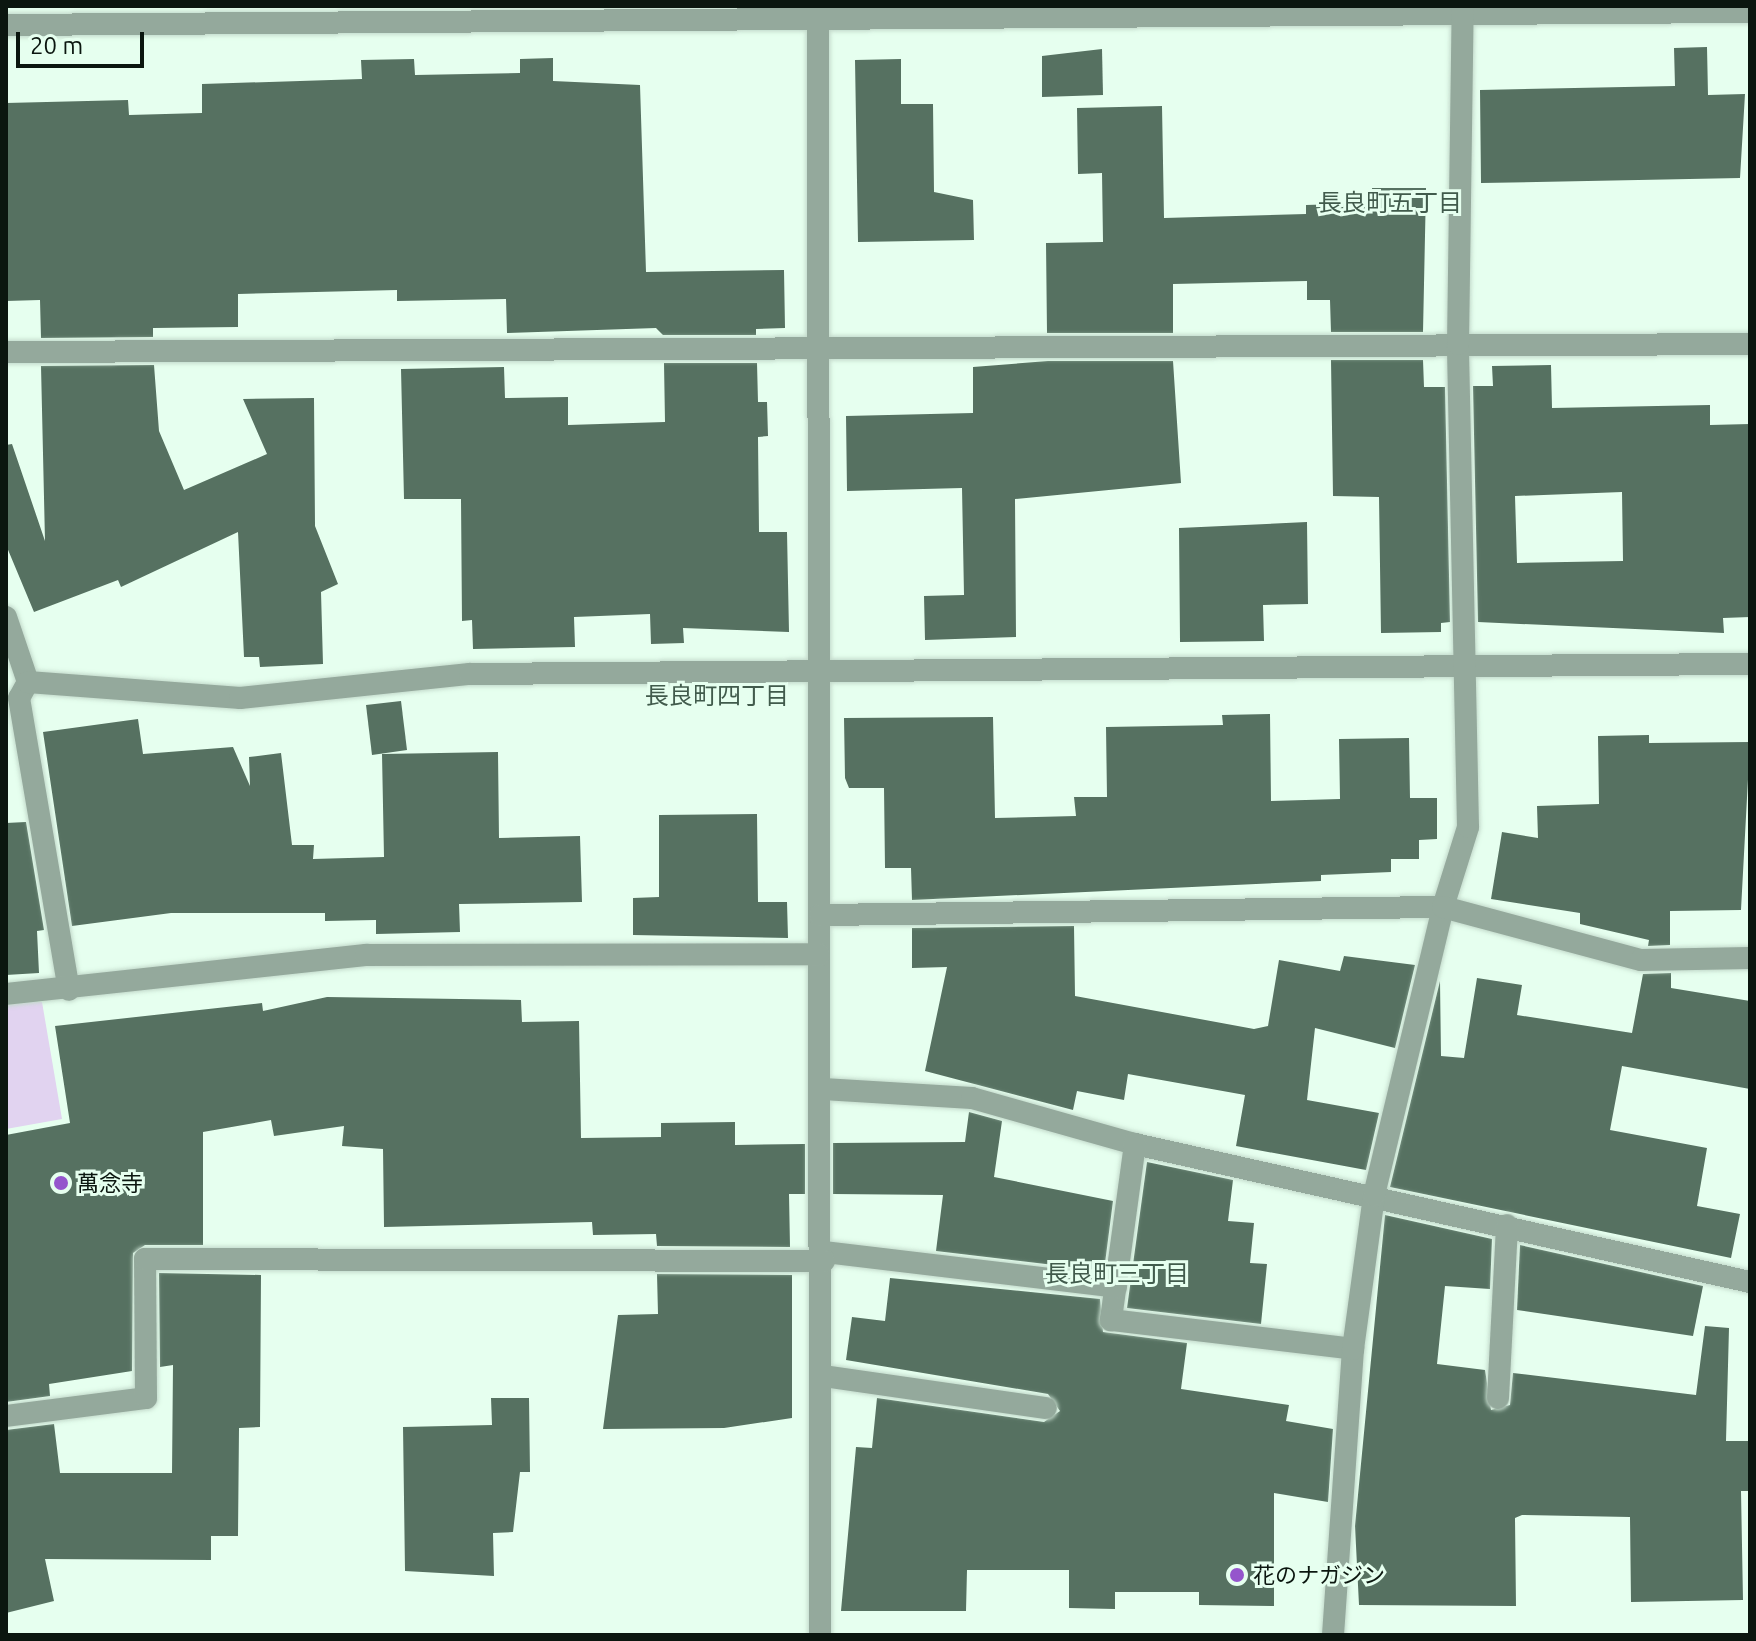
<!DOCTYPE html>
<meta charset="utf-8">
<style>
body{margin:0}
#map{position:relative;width:1756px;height:1641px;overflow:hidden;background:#e6ffef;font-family:Ubuntu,"Noto Sans JP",sans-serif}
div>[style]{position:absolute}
.green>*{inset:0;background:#e1d3f0}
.building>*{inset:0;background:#567161}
.roads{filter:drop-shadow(0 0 2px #c3dacb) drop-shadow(0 0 2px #c3dacb)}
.service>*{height:22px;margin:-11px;padding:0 11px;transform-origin:11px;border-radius:11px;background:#94a99c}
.minor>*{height:22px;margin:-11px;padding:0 11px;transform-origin:11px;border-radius:11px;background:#94a99c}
.dots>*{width:22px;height:22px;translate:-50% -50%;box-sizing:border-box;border:4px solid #e6ffef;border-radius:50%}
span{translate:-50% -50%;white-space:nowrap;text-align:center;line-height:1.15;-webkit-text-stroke:6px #e6ffef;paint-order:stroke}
.poi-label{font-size:22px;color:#0b160f}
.left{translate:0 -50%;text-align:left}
.neighbourhood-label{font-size:24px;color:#415b4c}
.frame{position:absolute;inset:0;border:8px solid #0b160f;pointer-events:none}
.scale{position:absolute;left:16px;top:32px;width:128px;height:36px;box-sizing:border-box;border:4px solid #0b160f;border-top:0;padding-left:10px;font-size:24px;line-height:28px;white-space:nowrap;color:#0b160f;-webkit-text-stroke:6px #e6ffef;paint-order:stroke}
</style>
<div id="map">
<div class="green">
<div style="clip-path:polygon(6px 1001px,42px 1002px,62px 1119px,6px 1129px)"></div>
</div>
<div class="building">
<div style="clip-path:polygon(1707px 47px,1708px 95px,1745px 94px,1740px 178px,1481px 183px,1480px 90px,1675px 86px,1674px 48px)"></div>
<div style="clip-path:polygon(1102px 49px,1103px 95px,1042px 97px,1042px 56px)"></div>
<div style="clip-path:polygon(553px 58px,553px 81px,640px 85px,646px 272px,784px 270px,785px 328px,756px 329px,756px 335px,663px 335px,656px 328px,507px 333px,506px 299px,397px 301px,397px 290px,238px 294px,238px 327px,153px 328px,153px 337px,41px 338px,40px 300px,6px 301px,6px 103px,128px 100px,129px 115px,202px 113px,202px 84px,362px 79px,361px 60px,414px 59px,415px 75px,520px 73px,520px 59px)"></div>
<div style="clip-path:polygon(901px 59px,901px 104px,933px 104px,934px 192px,973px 200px,974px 240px,858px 242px,855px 60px)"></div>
<div style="clip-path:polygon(1162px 106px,1164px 218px,1306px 214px,1306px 205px,1373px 203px,1372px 188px,1426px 188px,1423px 332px,1331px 332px,1330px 300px,1307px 300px,1307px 281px,1173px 284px,1173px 333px,1047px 333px,1046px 243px,1103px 242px,1102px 173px,1078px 174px,1077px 108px)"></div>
<div style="clip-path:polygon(1331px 360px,1423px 360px,1424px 387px,1445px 387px,1450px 622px,1441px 623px,1441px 632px,1381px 633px,1379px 497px,1333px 496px)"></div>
<div style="clip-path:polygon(1048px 361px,1173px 361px,1181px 483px,1015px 499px,1016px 637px,925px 640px,924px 596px,964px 595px,962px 488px,847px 491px,846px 416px,973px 413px,973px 367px)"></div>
<div style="clip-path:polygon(664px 363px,757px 363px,758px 402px,767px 402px,768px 436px,758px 437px,759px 532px,787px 532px,789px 632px,683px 628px,684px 643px,651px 644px,650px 614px,574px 617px,575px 647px,473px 649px,472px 620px,462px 621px,461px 499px,404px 499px,401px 369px,504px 367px,505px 398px,568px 397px,568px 425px,665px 422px)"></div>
<div style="clip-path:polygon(154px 365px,159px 431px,184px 490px,267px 454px,243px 399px,314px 398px,315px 526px,338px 584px,321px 592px,323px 664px,260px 667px,259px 657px,244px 657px,238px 532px,121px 587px,118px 580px,34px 612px,6px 545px,6px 445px,12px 444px,45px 541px,41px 366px)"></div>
<div style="clip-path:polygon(evenodd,1551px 365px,1552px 408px,1710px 405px,1710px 425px,1750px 424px,1750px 617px,1723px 618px,1724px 633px,1478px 622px,1473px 386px,1493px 386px,1492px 366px,1551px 365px,1622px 492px,1623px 561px,1517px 563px,1515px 496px,1622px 492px)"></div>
<div style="clip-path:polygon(1307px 522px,1308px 604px,1263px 605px,1264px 641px,1180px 642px,1179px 528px)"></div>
<div style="clip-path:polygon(401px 701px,407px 750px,372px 755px,366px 705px)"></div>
<div style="clip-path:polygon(1270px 714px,1271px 801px,1340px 799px,1339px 739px,1409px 738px,1410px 798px,1437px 798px,1437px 839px,1419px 840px,1419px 859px,1391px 859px,1391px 872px,1321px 875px,1321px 881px,912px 900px,911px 868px,885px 868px,884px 788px,849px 788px,845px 778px,844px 718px,993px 717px,995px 818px,1076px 816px,1074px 797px,1107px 797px,1106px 727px,1223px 725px,1222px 715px)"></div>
<div style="clip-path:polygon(138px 719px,143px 754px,233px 747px,250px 786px,249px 757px,281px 753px,292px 845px,314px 845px,313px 859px,384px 857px,382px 754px,498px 752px,499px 838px,580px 836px,582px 902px,459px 904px,460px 932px,376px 934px,376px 920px,325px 921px,325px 913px,171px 913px,72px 926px,43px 732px)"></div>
<div style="clip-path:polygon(1649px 735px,1649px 743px,1750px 742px,1741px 910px,1670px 911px,1670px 945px,1648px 946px,1649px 940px,1580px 924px,1580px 913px,1491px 899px,1502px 832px,1538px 838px,1537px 806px,1599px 804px,1598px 736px)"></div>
<div style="clip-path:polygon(757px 814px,758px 902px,787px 902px,788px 938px,633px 935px,633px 898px,659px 897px,659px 815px)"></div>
<div style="clip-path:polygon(26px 822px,44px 930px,37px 931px,39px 973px,6px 975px,6px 823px)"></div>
<div style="clip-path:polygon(1074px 926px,1075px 996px,1254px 1029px,1268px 1026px,1279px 960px,1340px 971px,1344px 956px,1415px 965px,1395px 1048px,1315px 1028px,1307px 1100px,1379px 1113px,1366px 1170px,1236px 1146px,1245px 1095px,1128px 1074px,1124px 1100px,1077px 1091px,1073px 1110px,925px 1071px,947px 967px,912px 968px,912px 928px)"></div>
<div style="clip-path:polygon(1671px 973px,1671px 988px,1750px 1001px,1750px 1089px,1622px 1066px,1610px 1130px,1707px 1148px,1697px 1206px,1740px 1214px,1731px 1258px,1390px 1187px,1440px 981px,1441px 1056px,1464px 1058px,1477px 978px,1522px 985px,1517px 1015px,1632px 1033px,1643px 974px)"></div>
<div style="clip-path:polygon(327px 997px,521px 1000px,522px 1022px,579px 1021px,581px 1138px,661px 1137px,661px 1123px,735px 1122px,735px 1145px,805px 1144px,805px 1194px,789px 1194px,790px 1247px,657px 1246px,656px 1234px,593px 1235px,592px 1222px,384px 1227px,383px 1149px,342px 1146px,344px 1126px,274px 1136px,271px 1120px,203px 1132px,203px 1245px,145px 1245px,133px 1253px,132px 1371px,49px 1384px,50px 1396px,6px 1402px,6px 1135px,70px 1123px,55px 1026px,262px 1003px,263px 1011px)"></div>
<div style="clip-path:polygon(969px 1112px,1002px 1121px,994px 1177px,1113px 1201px,1104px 1271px,936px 1251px,943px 1195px,833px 1194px,833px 1143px,965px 1142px)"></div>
<div style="clip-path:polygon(1147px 1162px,1233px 1180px,1228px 1221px,1254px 1223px,1250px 1263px,1267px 1264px,1261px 1324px,1127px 1308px)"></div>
<div style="clip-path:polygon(1385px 1215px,1492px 1239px,1490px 1289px,1445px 1286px,1437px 1364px,1485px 1370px,1491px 1410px,1510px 1405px,1513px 1373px,1696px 1395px,1705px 1326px,1729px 1328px,1726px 1441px,1750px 1441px,1750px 1491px,1741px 1491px,1743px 1600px,1631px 1602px,1630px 1517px,1522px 1515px,1515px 1518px,1516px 1606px,1359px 1605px,1355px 1526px)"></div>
<div style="clip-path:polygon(1520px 1245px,1703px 1286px,1693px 1336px,1517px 1310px)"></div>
<div style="clip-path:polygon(159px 1273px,261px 1275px,260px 1427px,239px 1428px,238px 1536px,211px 1536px,211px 1560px,45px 1559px,54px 1601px,6px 1613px,6px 1430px,54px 1424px,60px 1473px,172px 1473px,173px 1365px,160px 1367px)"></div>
<div style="clip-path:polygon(657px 1274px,792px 1275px,792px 1418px,724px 1428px,603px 1429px,618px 1315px,658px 1314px)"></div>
<div style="clip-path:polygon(890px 1278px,1100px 1299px,1103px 1332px,1187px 1343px,1181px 1389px,1289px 1405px,1286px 1421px,1333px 1429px,1328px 1502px,1274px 1493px,1274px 1606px,1199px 1605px,1199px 1592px,1115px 1592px,1115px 1609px,1069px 1608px,1069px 1570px,967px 1570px,966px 1611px,841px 1611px,856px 1447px,872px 1448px,877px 1398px,1044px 1422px,1060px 1411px,1048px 1394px,846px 1360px,852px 1317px,885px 1321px)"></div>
<div style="clip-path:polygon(491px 1398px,529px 1398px,530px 1472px,520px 1472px,513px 1532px,493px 1533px,494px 1576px,405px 1571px,403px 1427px,492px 1425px)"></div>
</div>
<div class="roads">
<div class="service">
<div style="left:823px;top:1089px;width:149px;rotate:3.5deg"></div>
<div style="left:972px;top:1098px;width:169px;rotate:15.8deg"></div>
<div style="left:1135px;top:1144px;width:630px;rotate:12.65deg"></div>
<div style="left:1135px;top:1144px;width:178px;rotate:97.8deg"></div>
<div style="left:1111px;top:1320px;width:244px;rotate:6.8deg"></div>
<div style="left:824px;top:1252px;width:294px;rotate:6.8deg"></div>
<div style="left:823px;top:1376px;width:225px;rotate:8.2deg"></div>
<div style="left:1498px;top:1398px;width:173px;rotate:-87deg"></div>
<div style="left:1333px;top:1635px;width:287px;rotate:-86deg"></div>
<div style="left:1353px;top:1349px;width:155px;rotate:-82.2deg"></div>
<div style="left:1374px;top:1195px;width:296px;rotate:-76.5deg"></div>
</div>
<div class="minor">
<div style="left:818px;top:6px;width:1629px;rotate:89.93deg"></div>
<div style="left:6px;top:25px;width:1744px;rotate:-0.43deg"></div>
<div style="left:6px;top:352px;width:1744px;rotate:-0.26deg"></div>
<div style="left:6px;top:617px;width:69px;rotate:71.3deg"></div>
<div style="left:28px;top:682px;width:18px;rotate:119deg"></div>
<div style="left:19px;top:698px;width:296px;rotate:80.3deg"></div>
<div style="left:28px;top:682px;width:213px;rotate:4.3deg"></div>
<div style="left:240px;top:698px;width:231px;rotate:-6deg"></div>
<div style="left:470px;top:674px;width:1280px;rotate:-0.45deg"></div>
<div style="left:1443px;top:907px;width:84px;rotate:-72.6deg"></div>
<div style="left:1468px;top:827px;width:483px;rotate:-91.2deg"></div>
<div style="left:1458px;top:344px;width:338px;rotate:-89.2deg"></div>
<div style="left:820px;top:915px;width:623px;rotate:-0.74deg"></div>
<div style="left:1443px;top:907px;width:205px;rotate:15deg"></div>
<div style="left:1641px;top:960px;width:109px;rotate:-1.1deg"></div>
<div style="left:6px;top:994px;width:362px;rotate:-6.2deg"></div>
<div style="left:366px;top:955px;width:453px;rotate:-0.1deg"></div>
<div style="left:6px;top:1416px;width:141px;rotate:-7.3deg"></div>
<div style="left:146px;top:1398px;width:139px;rotate:-90.4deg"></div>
<div style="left:145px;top:1259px;width:679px;rotate:0.17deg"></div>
</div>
</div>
<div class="dots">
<div style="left:61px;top:1183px;background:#9556cc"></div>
<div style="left:1237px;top:1575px;background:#9556cc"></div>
</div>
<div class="poi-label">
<span class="left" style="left:77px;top:1183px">萬念寺</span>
<span class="left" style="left:1253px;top:1575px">花のナガジン</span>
</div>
<div class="neighbourhood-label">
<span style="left:1390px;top:203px">長良町五丁目</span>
<span style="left:717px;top:696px">長良町四丁目</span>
<span style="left:1117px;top:1274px">長良町三丁目</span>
</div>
<div class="frame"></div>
<div class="scale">20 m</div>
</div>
